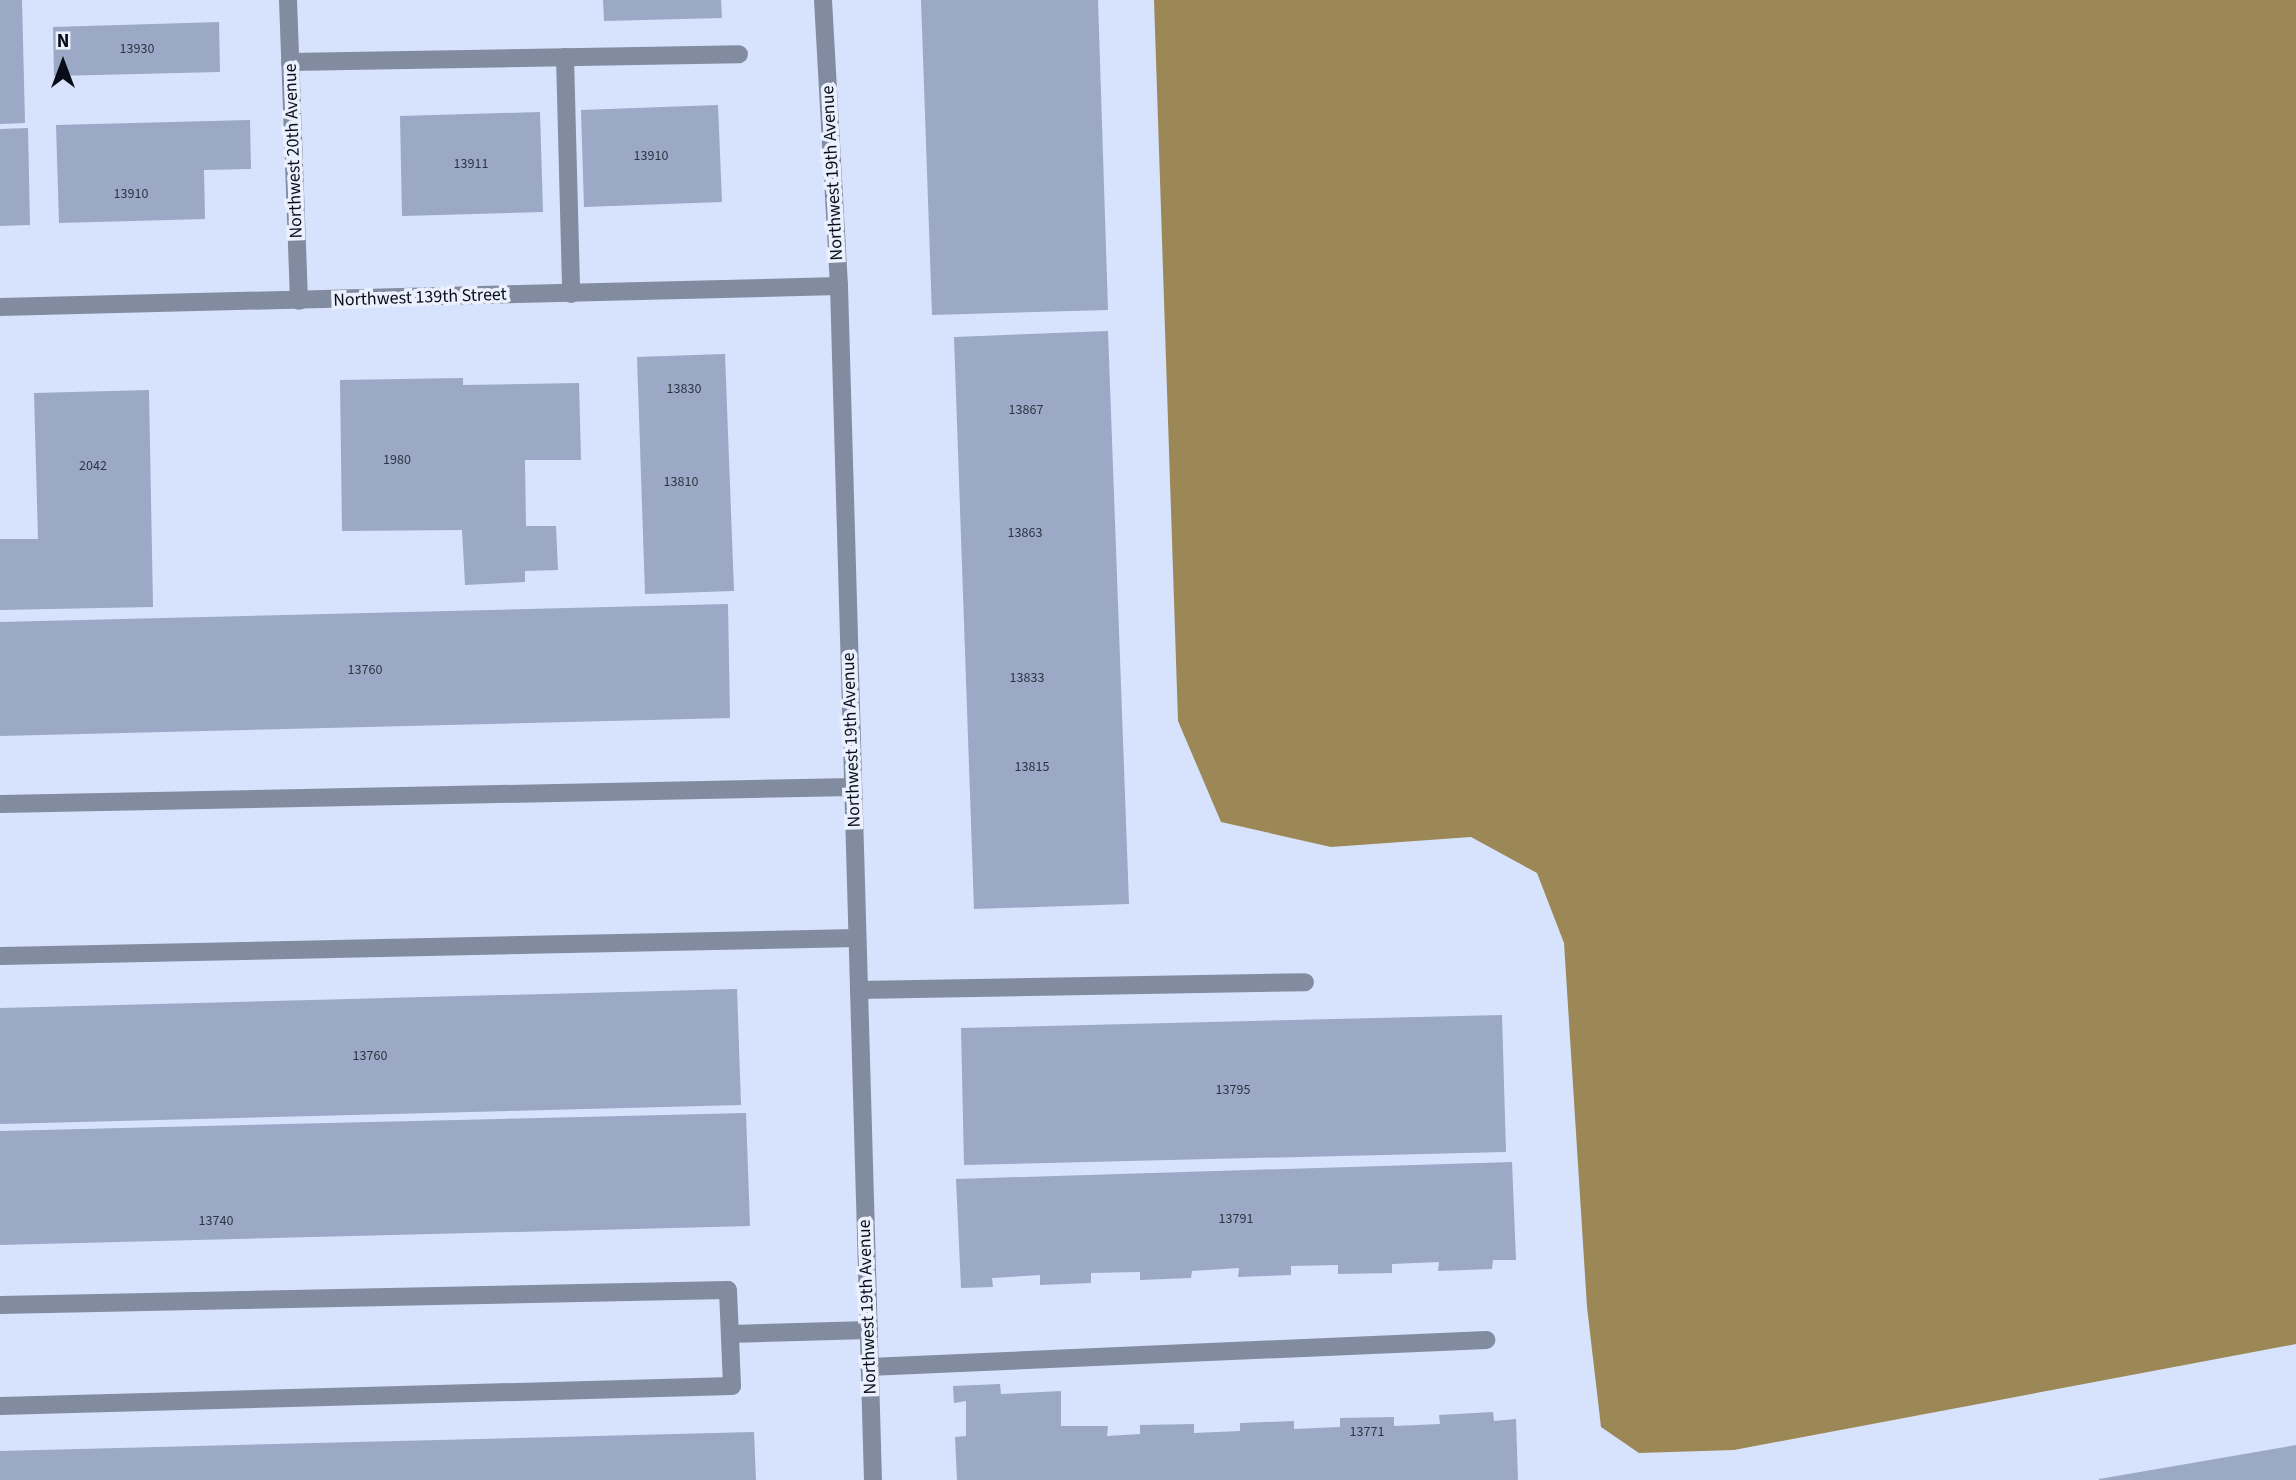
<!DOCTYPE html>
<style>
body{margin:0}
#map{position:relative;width:2296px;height:1480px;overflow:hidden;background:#d7e3fc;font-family:"Source Sans 3",sans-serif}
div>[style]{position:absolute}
.water>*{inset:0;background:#9c8856}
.building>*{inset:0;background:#9ba9c6}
.service>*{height:18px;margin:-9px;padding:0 9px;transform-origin:9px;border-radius:9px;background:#828ca0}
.minor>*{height:18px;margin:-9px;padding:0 9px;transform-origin:9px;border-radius:9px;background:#828ca0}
span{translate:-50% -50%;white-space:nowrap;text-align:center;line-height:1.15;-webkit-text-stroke:7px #eaf0fd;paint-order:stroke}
.number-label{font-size:14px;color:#2e3443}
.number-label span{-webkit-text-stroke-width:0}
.street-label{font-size:18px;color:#090d17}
.north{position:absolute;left:28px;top:28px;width:70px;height:70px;-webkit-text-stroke:5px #eaf0fd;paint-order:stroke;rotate:0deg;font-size:19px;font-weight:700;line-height:28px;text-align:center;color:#090d17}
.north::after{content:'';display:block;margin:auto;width:24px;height:32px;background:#090d17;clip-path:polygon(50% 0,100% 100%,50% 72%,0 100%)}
</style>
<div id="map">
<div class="water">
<div style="clip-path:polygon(1154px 0,2296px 0,2296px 1344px,1734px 1450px,1639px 1453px,1601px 1427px,1587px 1307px,1564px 943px,1537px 873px,1471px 837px,1331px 847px,1221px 822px,1178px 721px)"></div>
</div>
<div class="building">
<div style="clip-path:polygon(0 0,22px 0,25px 123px,0 124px)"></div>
<div style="clip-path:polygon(603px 0,721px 0,722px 18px,604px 21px)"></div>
<div style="clip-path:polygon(921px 0,1098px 0,1108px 310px,932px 315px)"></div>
<div style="clip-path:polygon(219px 22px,220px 72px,54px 76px,53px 27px)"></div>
<div style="clip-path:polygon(718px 105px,722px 202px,584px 207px,581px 110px)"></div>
<div style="clip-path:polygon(540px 112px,543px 212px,402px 216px,400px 116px)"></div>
<div style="clip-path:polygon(250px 120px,251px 169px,204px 170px,205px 219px,59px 223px,56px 125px)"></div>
<div style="clip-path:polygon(28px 128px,30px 225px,0 226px,0 129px)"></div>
<div style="clip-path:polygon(1108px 331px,1129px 904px,974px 909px,954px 337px)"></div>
<div style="clip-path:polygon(725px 354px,734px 591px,645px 594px,637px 357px)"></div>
<div style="clip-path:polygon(463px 378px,463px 385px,579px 383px,581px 460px,525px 460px,526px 526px,556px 526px,558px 570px,525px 571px,525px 582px,465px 585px,462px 530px,342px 531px,340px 380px)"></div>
<div style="clip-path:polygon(149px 390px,153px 607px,0 610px,0 539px,38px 539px,34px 393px)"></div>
<div style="clip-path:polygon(728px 604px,730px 718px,0 736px,0 622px)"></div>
<div style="clip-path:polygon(737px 989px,741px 1105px,0 1124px,0 1008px)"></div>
<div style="clip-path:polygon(1502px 1015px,1506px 1152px,964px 1165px,961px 1028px)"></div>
<div style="clip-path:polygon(746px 1113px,750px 1226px,0 1245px,0 1131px)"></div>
<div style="clip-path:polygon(1512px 1162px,1516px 1260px,1493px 1260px,1492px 1269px,1438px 1271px,1439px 1262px,1392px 1264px,1392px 1273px,1338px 1274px,1338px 1265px,1291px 1266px,1291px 1275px,1238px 1277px,1239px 1268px,1192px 1271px,1191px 1278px,1140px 1280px,1140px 1272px,1091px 1273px,1091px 1283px,1040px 1285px,1040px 1275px,992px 1278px,993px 1287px,961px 1288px,956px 1179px)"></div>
<div style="clip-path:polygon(1000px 1384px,1001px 1394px,1061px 1391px,1061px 1426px,1108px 1426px,1107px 1436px,1140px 1434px,1140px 1425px,1194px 1424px,1194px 1433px,1240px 1431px,1240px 1423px,1294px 1421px,1294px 1429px,1340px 1427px,1340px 1418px,1394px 1417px,1394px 1426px,1440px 1424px,1439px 1415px,1493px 1412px,1494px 1421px,1516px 1419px,1518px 1480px,957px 1480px,955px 1437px,966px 1436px,966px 1401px,954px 1403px,953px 1386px)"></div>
<div style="clip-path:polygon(754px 1432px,756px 1480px,0 1480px,0 1451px)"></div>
<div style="clip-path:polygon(2296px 1445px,2296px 1480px,2099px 1480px,2099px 1479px)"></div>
</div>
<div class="service">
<div style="left:565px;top:57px;width:237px;rotate:88.5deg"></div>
<div style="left:290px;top:62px;width:449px;rotate:-1deg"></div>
<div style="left:0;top:804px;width:853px;rotate:-1.14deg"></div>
<div style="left:0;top:956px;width:857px;rotate:-1.2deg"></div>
<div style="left:859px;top:990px;width:446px;rotate:-1deg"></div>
<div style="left:0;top:1305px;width:728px;rotate:-1.18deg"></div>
<div style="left:728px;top:1290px;width:96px;rotate:87.6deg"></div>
<div style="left:732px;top:1386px;width:732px;rotate:178.43deg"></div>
<div style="left:730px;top:1334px;width:139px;rotate:-1.6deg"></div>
<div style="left:869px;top:1367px;width:618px;rotate:-2.51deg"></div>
</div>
<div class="minor">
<div style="left:288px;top:0;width:301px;rotate:87.9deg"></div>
<div style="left:823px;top:0;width:286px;rotate:86.8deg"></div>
<div style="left:839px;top:286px;width:1194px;rotate:88.37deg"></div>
<div style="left:0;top:307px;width:839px;rotate:-1.43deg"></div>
</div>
<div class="number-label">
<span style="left:137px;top:49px">13930</span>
<span style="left:651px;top:156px">13910</span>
<span style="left:471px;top:164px">13911</span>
<span style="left:131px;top:194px">13910</span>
<span style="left:684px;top:389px">13830</span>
<span style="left:1026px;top:410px">13867</span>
<span style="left:397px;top:460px">1980</span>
<span style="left:93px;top:466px">2042</span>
<span style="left:681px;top:482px">13810</span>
<span style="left:1025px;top:533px">13863</span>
<span style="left:365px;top:670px">13760</span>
<span style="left:1027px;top:678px">13833</span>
<span style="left:1032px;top:767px">13815</span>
<span style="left:370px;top:1056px">13760</span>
<span style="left:1233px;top:1090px">13795</span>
<span style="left:1236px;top:1219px">13791</span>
<span style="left:216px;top:1221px">13740</span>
<span style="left:1367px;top:1432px">13771</span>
</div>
<div class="street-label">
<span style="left:294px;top:151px;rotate:-92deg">Northwest 20th Avenue</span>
<span style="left:833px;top:173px;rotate:-93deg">Northwest 19th Avenue</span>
<span style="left:420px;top:298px;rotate:-2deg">Northwest 139th Street</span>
<span style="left:852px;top:740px;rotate:-92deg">Northwest 19th Avenue</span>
<span style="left:868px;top:1307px;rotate:-92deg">Northwest 19th Avenue</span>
</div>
<div class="north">N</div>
</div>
